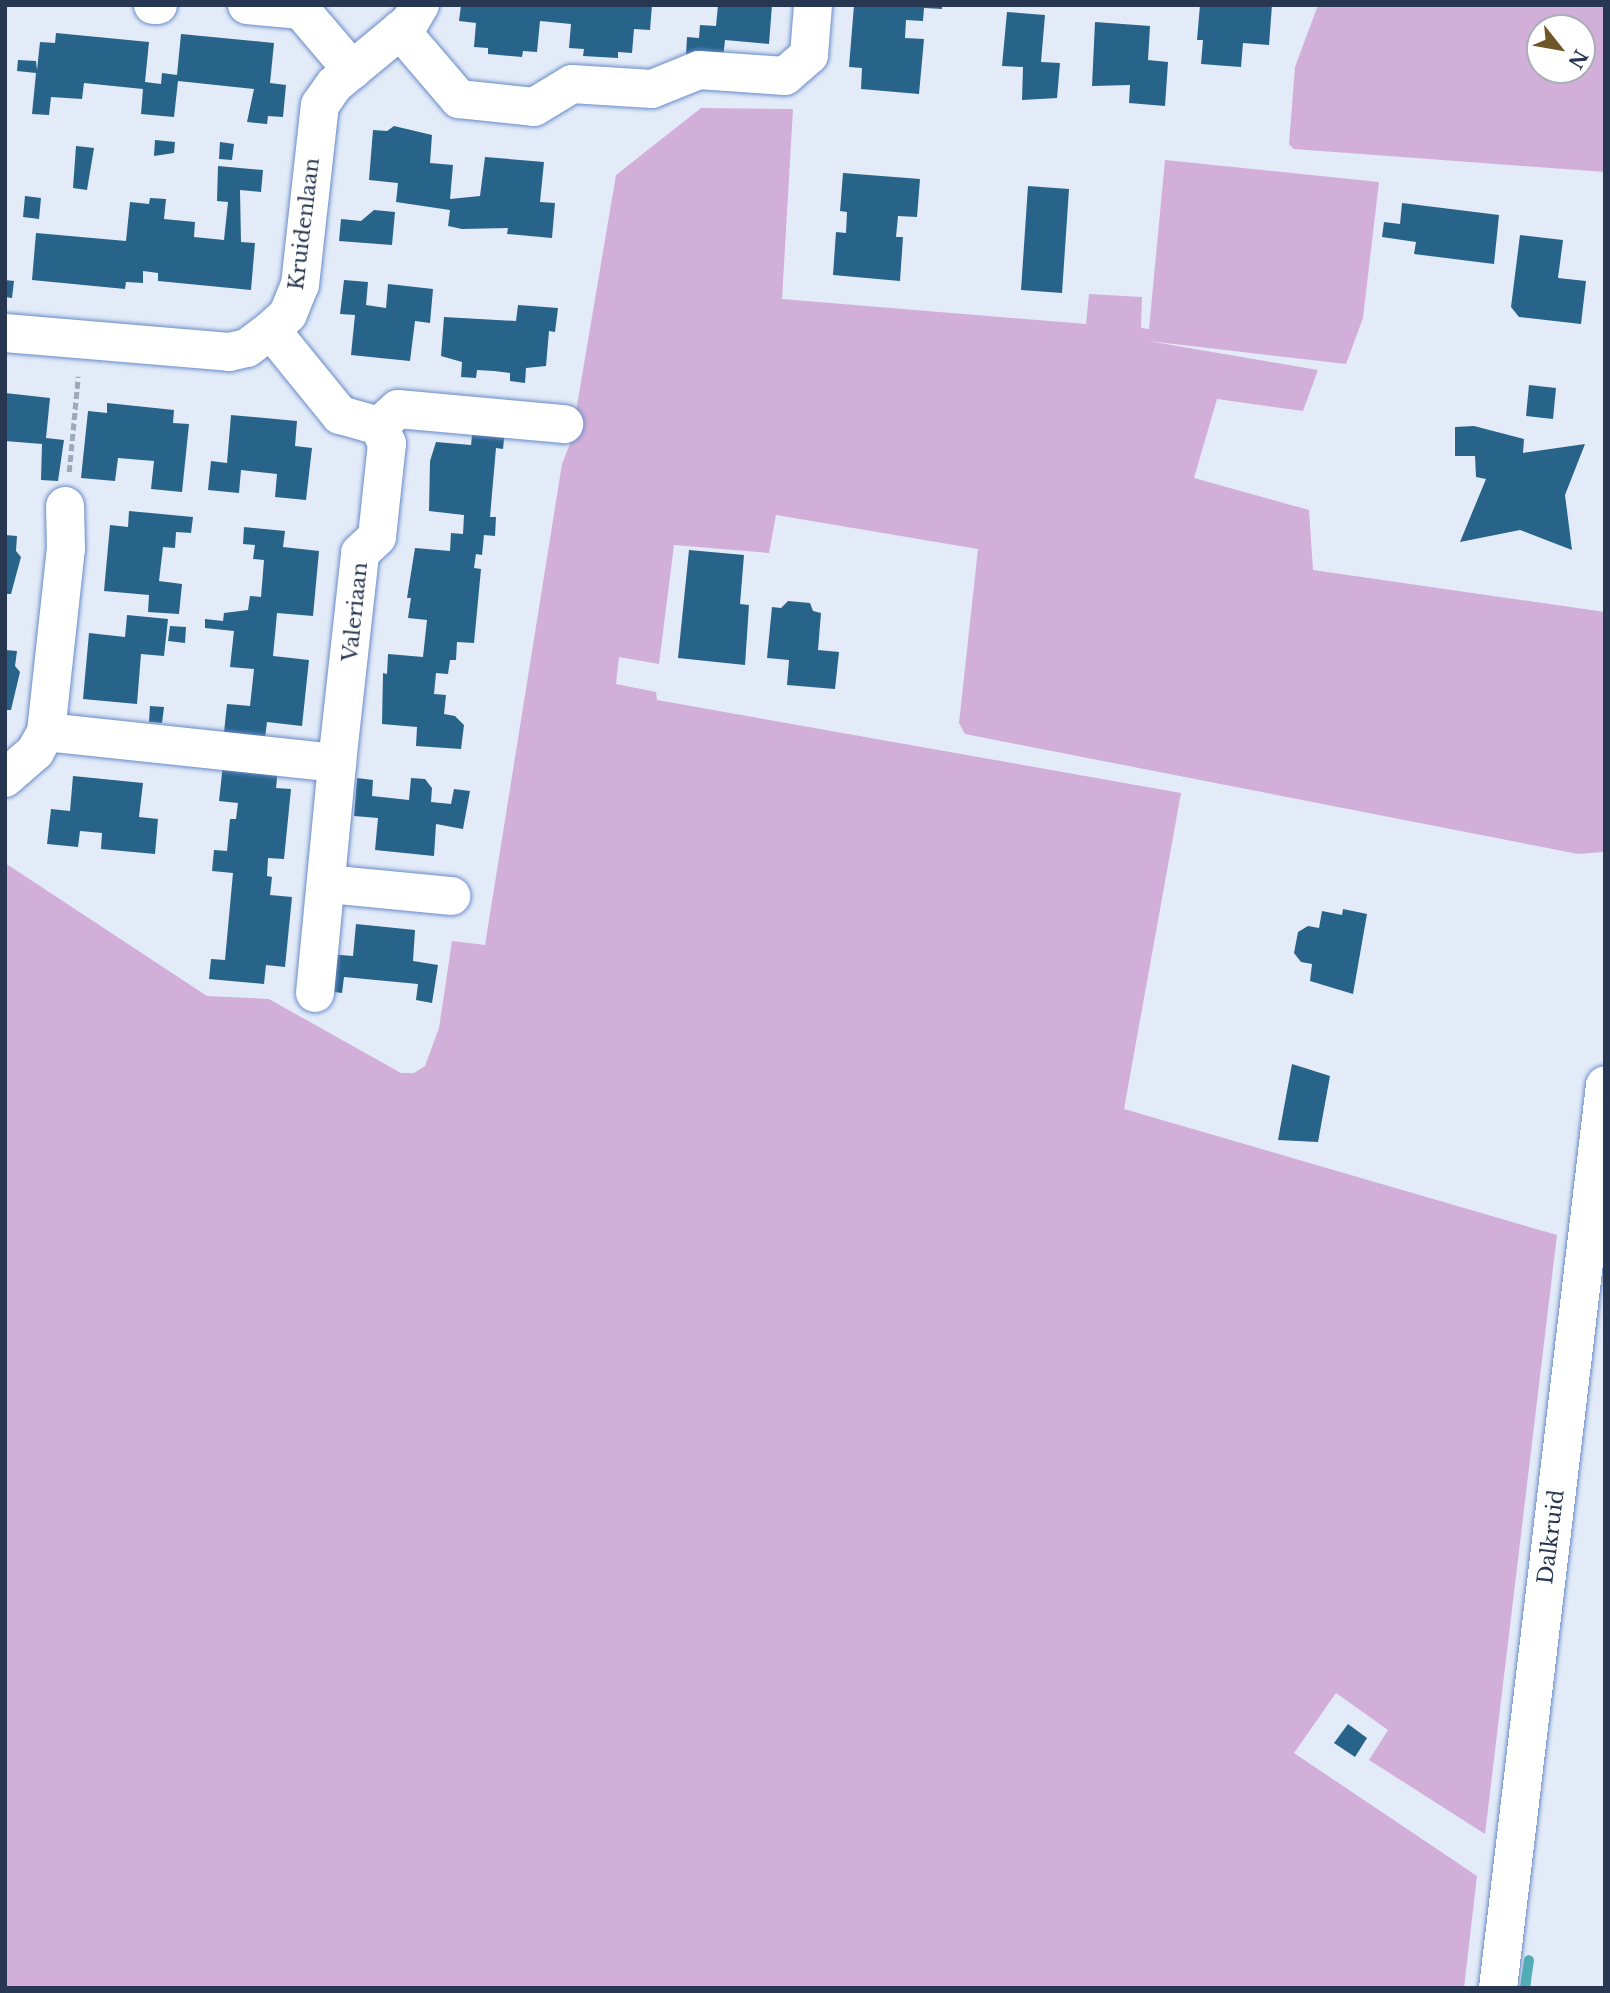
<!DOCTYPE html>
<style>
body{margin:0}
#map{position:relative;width:1610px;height:1993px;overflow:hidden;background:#e3ebf8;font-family:"Libre Baskerville",serif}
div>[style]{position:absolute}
.green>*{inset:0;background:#d2afd8}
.stream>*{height:10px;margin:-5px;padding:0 5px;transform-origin:5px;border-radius:5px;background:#51adb3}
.building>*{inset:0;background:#28638a}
.path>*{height:4.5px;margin-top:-2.25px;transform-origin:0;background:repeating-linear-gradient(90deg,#9da8ba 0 7px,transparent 0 10.5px)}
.roads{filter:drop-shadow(0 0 2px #688bc8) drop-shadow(0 0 2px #688bc8)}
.minor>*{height:38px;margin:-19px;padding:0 19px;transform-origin:19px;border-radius:19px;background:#fff}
.tertiary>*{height:38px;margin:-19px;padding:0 19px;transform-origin:19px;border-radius:19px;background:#fff}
span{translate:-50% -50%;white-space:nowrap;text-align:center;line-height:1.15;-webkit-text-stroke:7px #fff;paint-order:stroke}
.street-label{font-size:21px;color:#283751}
.frame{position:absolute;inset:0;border:7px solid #283751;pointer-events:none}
.north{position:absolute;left:1526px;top:14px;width:70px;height:70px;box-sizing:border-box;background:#fff;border:2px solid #a9afb9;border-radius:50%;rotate:121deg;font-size:19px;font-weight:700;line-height:28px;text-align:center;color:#283751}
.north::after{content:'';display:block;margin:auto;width:24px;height:32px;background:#6f5627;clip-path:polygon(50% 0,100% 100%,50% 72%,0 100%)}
</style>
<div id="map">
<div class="green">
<div style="clip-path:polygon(evenodd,1318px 5px,1605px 5px,1605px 172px,1294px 149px,1289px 144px,1295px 67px,1318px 5px,1540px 28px,1582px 28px,1582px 70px,1540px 70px,1540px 28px)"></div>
<div style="clip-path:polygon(701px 108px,793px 109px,782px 299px,1086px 324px,1089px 294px,1142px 297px,1141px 328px,1149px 329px,1165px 160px,1379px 182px,1363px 318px,1346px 364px,1148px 341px,1318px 370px,1303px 411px,1217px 399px,1194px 478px,1309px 510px,1313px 570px,1605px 612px,1605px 837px,1603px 852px,1578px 854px,965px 734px,959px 723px,978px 549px,776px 515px,769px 553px,674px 545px,659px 664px,619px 657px,616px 684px,656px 692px,657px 700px,1181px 793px,1124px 1109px,1557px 1235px,1485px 1834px,1369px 1760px,1388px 1730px,1336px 1693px,1294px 1753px,1477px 1876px,1464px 1988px,5px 1988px,5px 863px,207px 996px,269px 999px,401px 1073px,414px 1073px,425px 1066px,439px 1028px,452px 941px,485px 945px,562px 464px,571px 441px,616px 175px)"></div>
</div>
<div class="stream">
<div style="left:1525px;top:1988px;width:28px;rotate:-82deg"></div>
</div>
<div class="building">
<div style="clip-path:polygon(461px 5px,652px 5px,650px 30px,634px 29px,632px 53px,618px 52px,618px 58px,583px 56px,584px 49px,569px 48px,571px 24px,540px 21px,537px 52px,523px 51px,522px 57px,488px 54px,488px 48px,474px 47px,476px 23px,459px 21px)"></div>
<div style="clip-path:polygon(718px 5px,772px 5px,769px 44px,725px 40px,723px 59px,686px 56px,687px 37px,699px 38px,700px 25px,716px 26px)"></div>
<div style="clip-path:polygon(854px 5px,942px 5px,942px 9px,924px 8px,923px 21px,906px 20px,905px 38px,924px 39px,919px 94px,861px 89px,862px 68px,849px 67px)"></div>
<div style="clip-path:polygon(1200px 5px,1272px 5px,1269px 45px,1243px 43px,1241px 67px,1201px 64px,1203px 40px,1197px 40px)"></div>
<div style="clip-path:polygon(1007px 12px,1045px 15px,1041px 62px,1060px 63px,1057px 98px,1022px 100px,1023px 67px,1002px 66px)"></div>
<div style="clip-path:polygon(1095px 22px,1150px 26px,1148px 60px,1168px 62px,1165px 106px,1129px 103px,1130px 85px,1092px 86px)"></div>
<div style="clip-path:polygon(56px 33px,149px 42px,145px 82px,161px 84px,162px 73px,177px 75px,181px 34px,274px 43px,270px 83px,286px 85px,283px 117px,268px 116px,267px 124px,247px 122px,254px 89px,178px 81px,174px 117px,141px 114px,143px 89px,84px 83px,82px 99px,51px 97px,49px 115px,32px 114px,36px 73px,17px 71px,18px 60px,36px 61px,37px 70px,40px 42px,55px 43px)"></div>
<div style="clip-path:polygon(394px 126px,432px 135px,430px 163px,453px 165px,450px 199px,480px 196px,485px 157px,544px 162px,540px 202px,555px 203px,552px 238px,507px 234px,508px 228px,462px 229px,448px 226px,450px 210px,396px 202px,398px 183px,369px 180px,373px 130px,387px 131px)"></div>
<div style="clip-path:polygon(155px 140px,175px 142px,174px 153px,154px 156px)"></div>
<div style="clip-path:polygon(220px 142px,234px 144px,232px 160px,219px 159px)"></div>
<div style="clip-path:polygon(76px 146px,94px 148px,87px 190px,73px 188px)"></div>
<div style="clip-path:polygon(218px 166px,263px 170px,261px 192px,240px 190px,241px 242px,255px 243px,251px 290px,158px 281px,158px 273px,143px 271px,143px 283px,126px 282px,125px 289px,32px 280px,36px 233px,126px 241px,130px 202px,149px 204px,150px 198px,166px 199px,164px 219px,195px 222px,194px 237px,224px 240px,228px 202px,217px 201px)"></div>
<div style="clip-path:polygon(843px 173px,920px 179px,917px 217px,898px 216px,896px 237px,903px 237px,900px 281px,833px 275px,836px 232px,846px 233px,847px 212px,840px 211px)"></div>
<div style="clip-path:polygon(1028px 186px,1069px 189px,1062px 293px,1021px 290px)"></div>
<div style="clip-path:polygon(25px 196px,41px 198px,39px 219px,23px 217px)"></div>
<div style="clip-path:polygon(1402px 203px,1499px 215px,1494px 264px,1414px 254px,1416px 242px,1382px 237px,1384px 222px,1400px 224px)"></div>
<div style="clip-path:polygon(374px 210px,395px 212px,392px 245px,339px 241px,341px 219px,361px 221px)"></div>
<div style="clip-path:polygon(1520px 235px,1563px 240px,1558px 278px,1586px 281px,1581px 324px,1519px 317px,1511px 307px)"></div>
<div style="clip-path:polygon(5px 280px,14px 281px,12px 298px,5px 297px)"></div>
<div style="clip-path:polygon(344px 280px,368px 282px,366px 305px,386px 308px,388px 284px,433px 289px,430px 323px,415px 321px,410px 361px,351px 355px,355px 315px,340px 314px)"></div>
<div style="clip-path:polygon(518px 305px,558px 308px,555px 332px,549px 331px,546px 366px,526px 368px,525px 383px,510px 381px,510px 373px,494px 371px,477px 370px,476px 378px,461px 377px,462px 362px,441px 356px,444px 317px,516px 321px)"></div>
<div style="clip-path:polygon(1529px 385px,1556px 388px,1553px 419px,1526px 416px)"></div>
<div style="clip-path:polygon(5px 393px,50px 398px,46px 438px,64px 440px,58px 481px,41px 480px,42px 444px,5px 441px)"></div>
<div style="clip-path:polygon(107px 403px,174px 410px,173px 423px,189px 424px,182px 492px,151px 489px,154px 461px,118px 458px,115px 481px,81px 478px,88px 411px,107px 413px)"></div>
<div style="clip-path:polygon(231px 415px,297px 421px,295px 446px,312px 448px,306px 500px,275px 497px,277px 474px,241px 470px,239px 493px,208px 490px,211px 461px,227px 463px)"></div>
<div style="clip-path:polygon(473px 426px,505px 429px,503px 449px,496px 448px,490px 517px,496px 517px,495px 536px,484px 535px,482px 555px,476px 554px,474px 568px,481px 569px,474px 643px,457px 642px,456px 660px,450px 660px,448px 674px,436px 673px,434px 694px,446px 695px,444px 714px,455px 716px,464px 725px,461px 749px,416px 746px,417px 727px,382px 724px,383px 673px,387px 674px,388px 654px,423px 657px,427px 620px,408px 618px,411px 598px,407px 598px,415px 548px,450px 551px,451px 533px,463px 534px,464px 515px,429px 511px,430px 461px,436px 442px,471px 445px)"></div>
<div style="clip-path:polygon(1474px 426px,1524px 439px,1523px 453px,1585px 444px,1565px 495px,1572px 550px,1520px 530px,1460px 542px,1486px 479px,1476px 477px,1475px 456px,1455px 456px,1455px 427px)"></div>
<div style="clip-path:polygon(129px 511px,193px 517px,191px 533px,176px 532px,175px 548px,163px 547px,159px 581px,182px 584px,179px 614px,148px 612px,149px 595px,104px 591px,110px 525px,128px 527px)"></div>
<div style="clip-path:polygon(244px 527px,285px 531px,283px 547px,319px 551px,313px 616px,277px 613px,275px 635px,273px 656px,309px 660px,302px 726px,267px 722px,264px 746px,223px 742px,227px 704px,250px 706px,254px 669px,230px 667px,234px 631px,205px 628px,205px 619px,223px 621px,224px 613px,248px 610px,250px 596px,261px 597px,264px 560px,253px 559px,255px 545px,243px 544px)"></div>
<div style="clip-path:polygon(5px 535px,17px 536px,16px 551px,21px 557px,11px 594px,5px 594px)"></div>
<div style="clip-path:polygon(689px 550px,744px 555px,740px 604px,749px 605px,745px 665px,678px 658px)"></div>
<div style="clip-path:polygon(788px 601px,810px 603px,813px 611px,821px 613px,818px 650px,839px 652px,835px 689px,787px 685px,789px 660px,767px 658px,772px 607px,781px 608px)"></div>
<div style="clip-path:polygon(127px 615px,168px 619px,164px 656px,141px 654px,137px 704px,83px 699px,89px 633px,125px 637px)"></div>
<div style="clip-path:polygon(170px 626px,186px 627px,185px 643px,168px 641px)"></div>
<div style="clip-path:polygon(5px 650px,17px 651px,15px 666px,20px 672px,11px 710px,5px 710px)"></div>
<div style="clip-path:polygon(150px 706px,164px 707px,162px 723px,149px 722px)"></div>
<div style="clip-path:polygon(223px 764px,278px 768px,276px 788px,291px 789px,284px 859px,268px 858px,267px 876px,272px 877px,270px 895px,292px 897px,285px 967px,266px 965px,264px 984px,209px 979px,211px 959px,225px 960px,233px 873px,212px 871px,214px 850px,227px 851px,230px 819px,236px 819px,238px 803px,219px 801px)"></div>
<div style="clip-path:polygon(73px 776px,143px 783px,139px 817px,158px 819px,155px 854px,101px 849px,102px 833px,80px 831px,78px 847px,47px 844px,51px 809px,70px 811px)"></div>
<div style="clip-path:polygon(357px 778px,373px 780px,372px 796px,409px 800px,411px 778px,425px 779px,432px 788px,431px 802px,451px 804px,454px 789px,470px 791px,463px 829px,436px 824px,434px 856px,375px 850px,378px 818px,354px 816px)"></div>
<div style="clip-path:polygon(1343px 909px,1367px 914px,1353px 994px,1310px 981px,1312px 964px,1301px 962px,1294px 953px,1298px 932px,1308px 926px,1319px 928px,1322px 911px,1342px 915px)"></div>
<div style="clip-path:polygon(356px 924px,415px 930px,413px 961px,438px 965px,432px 1003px,416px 1000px,418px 984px,344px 977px,342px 993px,326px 991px,329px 954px,353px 956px)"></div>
<div style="clip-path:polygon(1292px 1064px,1330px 1076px,1318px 1142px,1278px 1140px)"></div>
<div style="clip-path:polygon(1348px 1724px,1367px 1738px,1355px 1757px,1334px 1743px)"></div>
</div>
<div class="path">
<div style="left:69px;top:472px;width:96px;rotate:-84.6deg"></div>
</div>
<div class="roads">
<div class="minor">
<div style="left:153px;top:5px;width:5px"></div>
<div style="left:247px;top:5px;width:54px;rotate:5.3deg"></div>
<div style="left:301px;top:10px;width:79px;rotate:49.6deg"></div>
<div style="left:400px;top:30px;width:91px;rotate:49.5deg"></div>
<div style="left:459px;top:99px;width:75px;rotate:6.1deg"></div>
<div style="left:534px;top:107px;width:44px;rotate:-31.2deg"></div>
<div style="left:572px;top:84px;width:80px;rotate:3.6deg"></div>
<div style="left:652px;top:89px;width:51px;rotate:-22deg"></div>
<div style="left:699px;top:70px;width:86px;rotate:4deg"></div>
<div style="left:785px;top:76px;width:32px;rotate:-41deg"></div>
<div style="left:809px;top:55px;width:50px;rotate:-85.4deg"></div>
<div style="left:379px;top:426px;width:25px;rotate:-42deg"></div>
<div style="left:398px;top:409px;width:167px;rotate:5.2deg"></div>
<div style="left:46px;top:732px;width:184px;rotate:-83.8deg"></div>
<div style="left:66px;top:549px;width:43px;rotate:-91.3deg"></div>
<div style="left:5px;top:778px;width:40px;rotate:-41deg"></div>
<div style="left:35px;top:752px;width:23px;rotate:-61deg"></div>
<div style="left:46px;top:732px;width:293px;rotate:6.1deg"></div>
<div style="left:337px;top:763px;width:211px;rotate:-83.7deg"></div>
<div style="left:360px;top:553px;width:23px;rotate:-43deg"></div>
<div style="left:377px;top:537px;width:94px;rotate:-83.9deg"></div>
<div style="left:387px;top:444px;width:20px;rotate:-114deg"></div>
<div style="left:379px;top:426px;width:41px;rotate:-164.2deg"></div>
<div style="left:340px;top:415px;width:109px;rotate:-129.1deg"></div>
<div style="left:327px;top:884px;width:125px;rotate:5.5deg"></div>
<div style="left:315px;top:993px;width:231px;rotate:-84.5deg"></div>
<div style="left:1498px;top:1988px;width:909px;rotate:-83.24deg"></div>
</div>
<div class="tertiary">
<div style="left:5px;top:333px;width:225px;rotate:4.8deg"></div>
<div style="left:229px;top:352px;width:18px;rotate:-13deg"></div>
<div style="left:247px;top:348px;width:30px;rotate:-37deg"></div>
<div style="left:271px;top:330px;width:23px;rotate:-43deg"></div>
<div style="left:288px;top:314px;width:31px;rotate:-68deg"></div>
<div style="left:300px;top:285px;width:181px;rotate:-83.7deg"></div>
<div style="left:320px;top:105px;width:24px;rotate:-55deg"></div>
<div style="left:334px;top:85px;width:99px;rotate:-39.7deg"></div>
<div style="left:410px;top:22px;width:20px;rotate:-60deg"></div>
</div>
</div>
<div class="street-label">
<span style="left:304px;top:224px;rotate:-83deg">Kruidenlaan</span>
<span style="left:355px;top:612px;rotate:-84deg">Valeriaan</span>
<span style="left:1551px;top:1537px;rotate:-83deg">Dalkruid</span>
</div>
<div class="frame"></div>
<div class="north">N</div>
</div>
